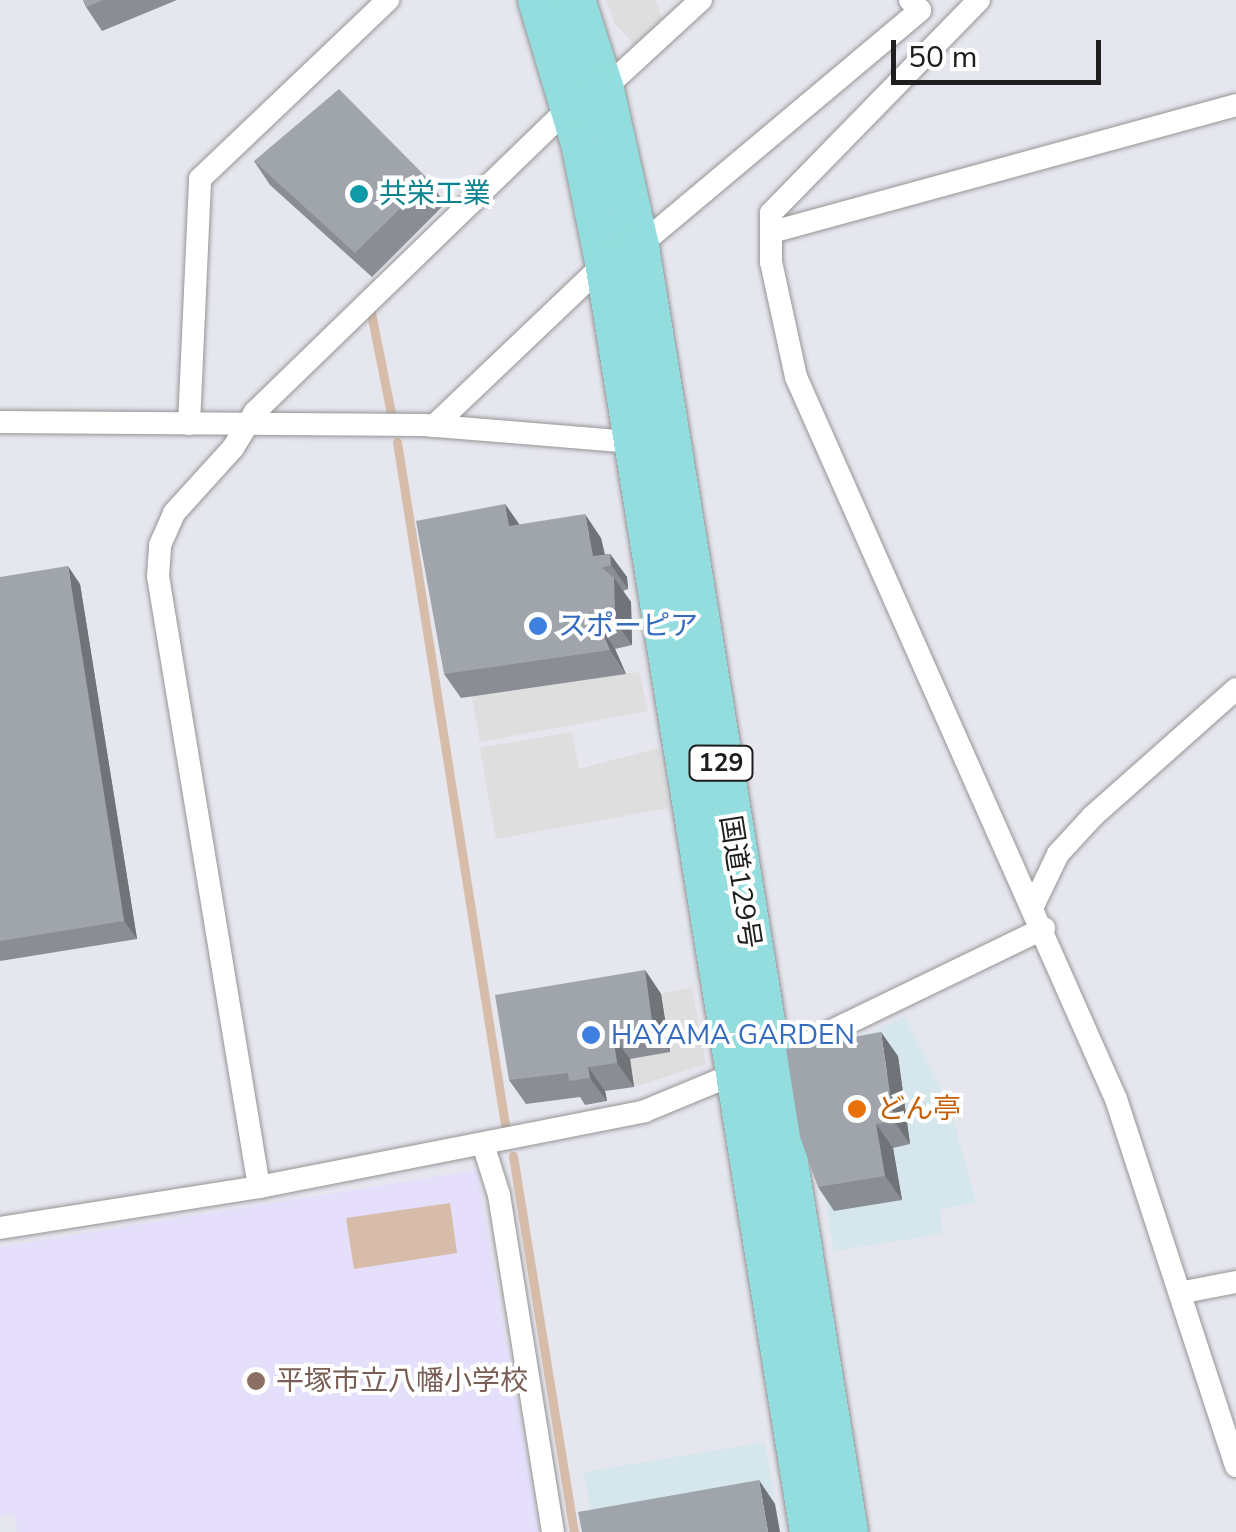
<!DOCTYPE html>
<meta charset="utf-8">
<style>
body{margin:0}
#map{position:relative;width:1236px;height:1532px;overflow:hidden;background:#e5e6ee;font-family:"Nunito Sans","Noto Sans JP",sans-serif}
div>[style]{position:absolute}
.commercial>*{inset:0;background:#d5e7ed}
.education>*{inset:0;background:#e5dffc}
.parking>*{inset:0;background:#dedede}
.water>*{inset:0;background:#d7bca9}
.stream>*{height:9px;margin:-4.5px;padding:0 4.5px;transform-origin:4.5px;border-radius:4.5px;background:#d7bca9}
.roads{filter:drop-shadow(0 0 2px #959595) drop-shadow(0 0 2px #959595)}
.street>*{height:22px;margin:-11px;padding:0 11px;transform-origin:11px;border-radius:11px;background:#fff}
.highway>*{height:42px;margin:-21px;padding:0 21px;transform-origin:21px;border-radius:21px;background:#93ddde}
.wall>*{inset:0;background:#8a8e94}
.shaded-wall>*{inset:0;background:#707478}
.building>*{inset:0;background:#a0a5ac}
.dots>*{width:28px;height:28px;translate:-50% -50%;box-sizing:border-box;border:5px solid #fff;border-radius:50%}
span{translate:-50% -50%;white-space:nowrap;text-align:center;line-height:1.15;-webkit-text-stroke:8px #fff;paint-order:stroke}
.shield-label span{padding:2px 8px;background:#fff;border:2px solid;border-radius:8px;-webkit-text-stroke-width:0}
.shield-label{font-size:25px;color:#1e1e1e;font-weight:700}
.culture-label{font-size:28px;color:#0d838f}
.left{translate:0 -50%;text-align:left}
.shop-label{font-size:28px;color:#366cbe}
.street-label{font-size:28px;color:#1e1e1e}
.food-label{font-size:28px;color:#c56008}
.education-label{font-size:28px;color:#785e54}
.scale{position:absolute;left:891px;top:40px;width:210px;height:45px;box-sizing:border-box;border:5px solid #1e1e1e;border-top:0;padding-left:12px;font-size:30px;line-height:35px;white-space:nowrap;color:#1e1e1e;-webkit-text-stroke:8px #fff;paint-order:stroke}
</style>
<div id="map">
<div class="commercial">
<div style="clip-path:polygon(905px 1016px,950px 1106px,976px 1203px,940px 1209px,942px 1234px,834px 1251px,802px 1066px)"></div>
<div style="clip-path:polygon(765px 1442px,780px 1532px,594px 1532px,584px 1472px)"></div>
</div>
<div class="education">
<div style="clip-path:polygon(477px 1170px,539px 1532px,17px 1532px,14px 1515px,0 1516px,0 1247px)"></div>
</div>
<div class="parking">
<div style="clip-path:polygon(606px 0,656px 0,662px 19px,636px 46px,615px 24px)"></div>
<div style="clip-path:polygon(639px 672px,648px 711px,480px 742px,472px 696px)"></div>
<div style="clip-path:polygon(572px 732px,579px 769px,659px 748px,669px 808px,496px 839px,480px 748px)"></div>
<div style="clip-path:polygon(692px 987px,706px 1064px,634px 1087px,630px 1059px,670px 1051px,661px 994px)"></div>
</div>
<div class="water">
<div style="clip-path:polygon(450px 1203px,457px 1253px,354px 1269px,346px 1218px)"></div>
</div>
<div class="stream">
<div style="left:370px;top:308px;width:107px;rotate:78.7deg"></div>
<div style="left:397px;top:442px;width:691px;rotate:81.01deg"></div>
<div style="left:513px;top:1156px;width:381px;rotate:80.8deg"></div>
</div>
<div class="roads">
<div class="street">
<div style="left:979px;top:0;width:298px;rotate:134.3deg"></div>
<div style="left:771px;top:213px;width:49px;rotate:90deg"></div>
<div style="left:771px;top:262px;width:118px;rotate:77.7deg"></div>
<div style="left:796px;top:377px;width:790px;rotate:66.1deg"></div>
<div style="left:1116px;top:1099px;width:386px;rotate:71.9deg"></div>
<div style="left:603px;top:90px;width:133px;rotate:-42.6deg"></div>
<div style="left:772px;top:232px;width:481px;rotate:-15.3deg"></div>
<div style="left:638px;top:247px;width:368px;rotate:-40deg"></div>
<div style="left:920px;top:10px;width:14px;rotate:-135deg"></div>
<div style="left:0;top:422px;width:424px;rotate:0.4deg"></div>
<div style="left:424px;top:425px;width:209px;rotate:4.7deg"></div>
<div style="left:189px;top:424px;width:245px;rotate:-87.4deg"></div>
<div style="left:200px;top:179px;width:260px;rotate:-43.6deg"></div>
<div style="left:434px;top:426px;width:238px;rotate:-43.6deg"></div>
<div style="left:1033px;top:906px;width:58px;rotate:-64.3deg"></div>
<div style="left:1058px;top:854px;width:52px;rotate:-47.4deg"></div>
<div style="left:1093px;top:816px;width:191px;rotate:-41.6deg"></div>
<div style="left:483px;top:1144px;width:53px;rotate:72.6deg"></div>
<div style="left:499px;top:1195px;width:341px;rotate:80.9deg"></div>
<div style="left:259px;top:1187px;width:619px;rotate:-99.39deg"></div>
<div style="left:158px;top:576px;width:31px;rotate:-86deg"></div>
<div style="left:160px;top:545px;width:35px;rotate:-66deg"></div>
<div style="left:174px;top:513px;width:88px;rotate:-47.8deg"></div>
<div style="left:233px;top:448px;width:42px;rotate:-58.6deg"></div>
<div style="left:255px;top:412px;width:441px;rotate:-44.1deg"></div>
<div style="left:0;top:1228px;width:262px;rotate:-9deg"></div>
<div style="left:259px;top:1187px;width:393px;rotate:-11.1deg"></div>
<div style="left:645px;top:1111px;width:159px;rotate:-22.5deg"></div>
<div style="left:792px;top:1050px;width:280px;rotate:-25.8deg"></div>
<div style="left:1184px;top:1292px;width:53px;rotate:-10.9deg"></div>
</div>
<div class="highway">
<div style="left:539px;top:0;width:149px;rotate:73.3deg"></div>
<div style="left:582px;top:143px;width:121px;rotate:78.6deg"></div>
<div style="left:606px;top:262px;width:1286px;rotate:80.83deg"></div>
<div style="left:574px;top:0;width:95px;rotate:72.1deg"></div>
<div style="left:603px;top:90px;width:161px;rotate:77.4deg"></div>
<div style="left:638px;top:247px;width:1302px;rotate:80.76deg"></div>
</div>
</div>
<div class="wall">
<div style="clip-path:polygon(83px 0,177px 0,102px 31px,86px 7px)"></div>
<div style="clip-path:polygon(254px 161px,429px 180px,445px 204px,372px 277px,270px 185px)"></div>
<div style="clip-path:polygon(505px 504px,519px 525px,601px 538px,605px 554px,610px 554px,627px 577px,628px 589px,623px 591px,631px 602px,632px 645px,615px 649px,626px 674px,461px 698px,444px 674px)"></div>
<div style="clip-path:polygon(0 577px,80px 584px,137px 939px,0 961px)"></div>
<div style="clip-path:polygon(645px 970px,661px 994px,670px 1052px,630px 1059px,634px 1087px,605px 1091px,607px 1101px,585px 1105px,580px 1097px,526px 1104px,509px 1080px)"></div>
<div style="clip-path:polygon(898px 1056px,910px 1144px,893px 1148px,902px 1200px,834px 1211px,818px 1187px)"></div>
</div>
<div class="shaded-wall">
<div style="clip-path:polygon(505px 504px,522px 528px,509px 526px)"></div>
<div style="clip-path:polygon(585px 514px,601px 538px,607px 567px,602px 568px,593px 556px)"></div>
<div style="clip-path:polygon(610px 554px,627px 577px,628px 589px,611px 565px)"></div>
<div style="clip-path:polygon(68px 566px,80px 584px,137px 939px,124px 921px)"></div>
<div style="clip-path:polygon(614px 578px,631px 602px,632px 645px,615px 621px)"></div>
<div style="clip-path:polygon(599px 625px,615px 649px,626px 674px,610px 650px)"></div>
<div style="clip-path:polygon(645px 970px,661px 994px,670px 1052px,653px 1028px)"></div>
<div style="clip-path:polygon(881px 1032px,898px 1056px,910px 1144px,894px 1121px)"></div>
<div style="clip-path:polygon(613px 1036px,630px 1059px,634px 1087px,617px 1063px)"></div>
<div style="clip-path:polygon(588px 1067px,605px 1091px,607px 1101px,590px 1078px)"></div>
<div style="clip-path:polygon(876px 1124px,893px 1148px,902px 1200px,885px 1176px)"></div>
<div style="clip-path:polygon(759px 1480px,775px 1504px,780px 1532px,768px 1532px)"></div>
</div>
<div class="building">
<div style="clip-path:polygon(83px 0,103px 0,86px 7px)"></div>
<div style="clip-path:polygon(339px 89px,429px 180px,355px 253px,254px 161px)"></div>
<div style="clip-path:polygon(505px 504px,509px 526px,585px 514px,593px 556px,610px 554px,611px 565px,602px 568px,614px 578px,615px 621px,599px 625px,610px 650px,444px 674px,416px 521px)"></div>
<div style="clip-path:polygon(68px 566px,124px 921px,0 941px,0 577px)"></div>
<div style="clip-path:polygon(645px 970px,653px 1028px,613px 1036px,617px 1063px,588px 1067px,590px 1078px,569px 1081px,568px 1073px,509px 1080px,495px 995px)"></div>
<div style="clip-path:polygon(881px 1032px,894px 1121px,876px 1124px,885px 1176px,818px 1187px,800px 1137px,786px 1049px)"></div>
<div style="clip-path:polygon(759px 1480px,768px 1532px,582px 1532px,578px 1512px)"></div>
</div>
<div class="dots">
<div style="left:359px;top:194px;background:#0f9aa8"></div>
<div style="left:538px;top:626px;background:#3f7fe0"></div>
<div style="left:591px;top:1035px;background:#3f7fe0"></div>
<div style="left:857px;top:1109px;background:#e8710a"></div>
<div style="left:256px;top:1381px;background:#8d6e63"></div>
</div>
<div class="shield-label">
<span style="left:721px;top:763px">129</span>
</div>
<div class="culture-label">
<span class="left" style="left:379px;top:194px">共栄工業</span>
</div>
<div class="shop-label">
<span class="left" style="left:558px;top:626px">スポーピア</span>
<span class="left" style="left:611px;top:1035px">HAYAMA GARDEN</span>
</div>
<div class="street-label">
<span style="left:740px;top:882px;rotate:81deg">国道129号</span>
</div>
<div class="food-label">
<span class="left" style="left:877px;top:1109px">どん亭</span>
</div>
<div class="education-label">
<span class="left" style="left:276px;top:1381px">平塚市立八幡小学校</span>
</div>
<div class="scale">50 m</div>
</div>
